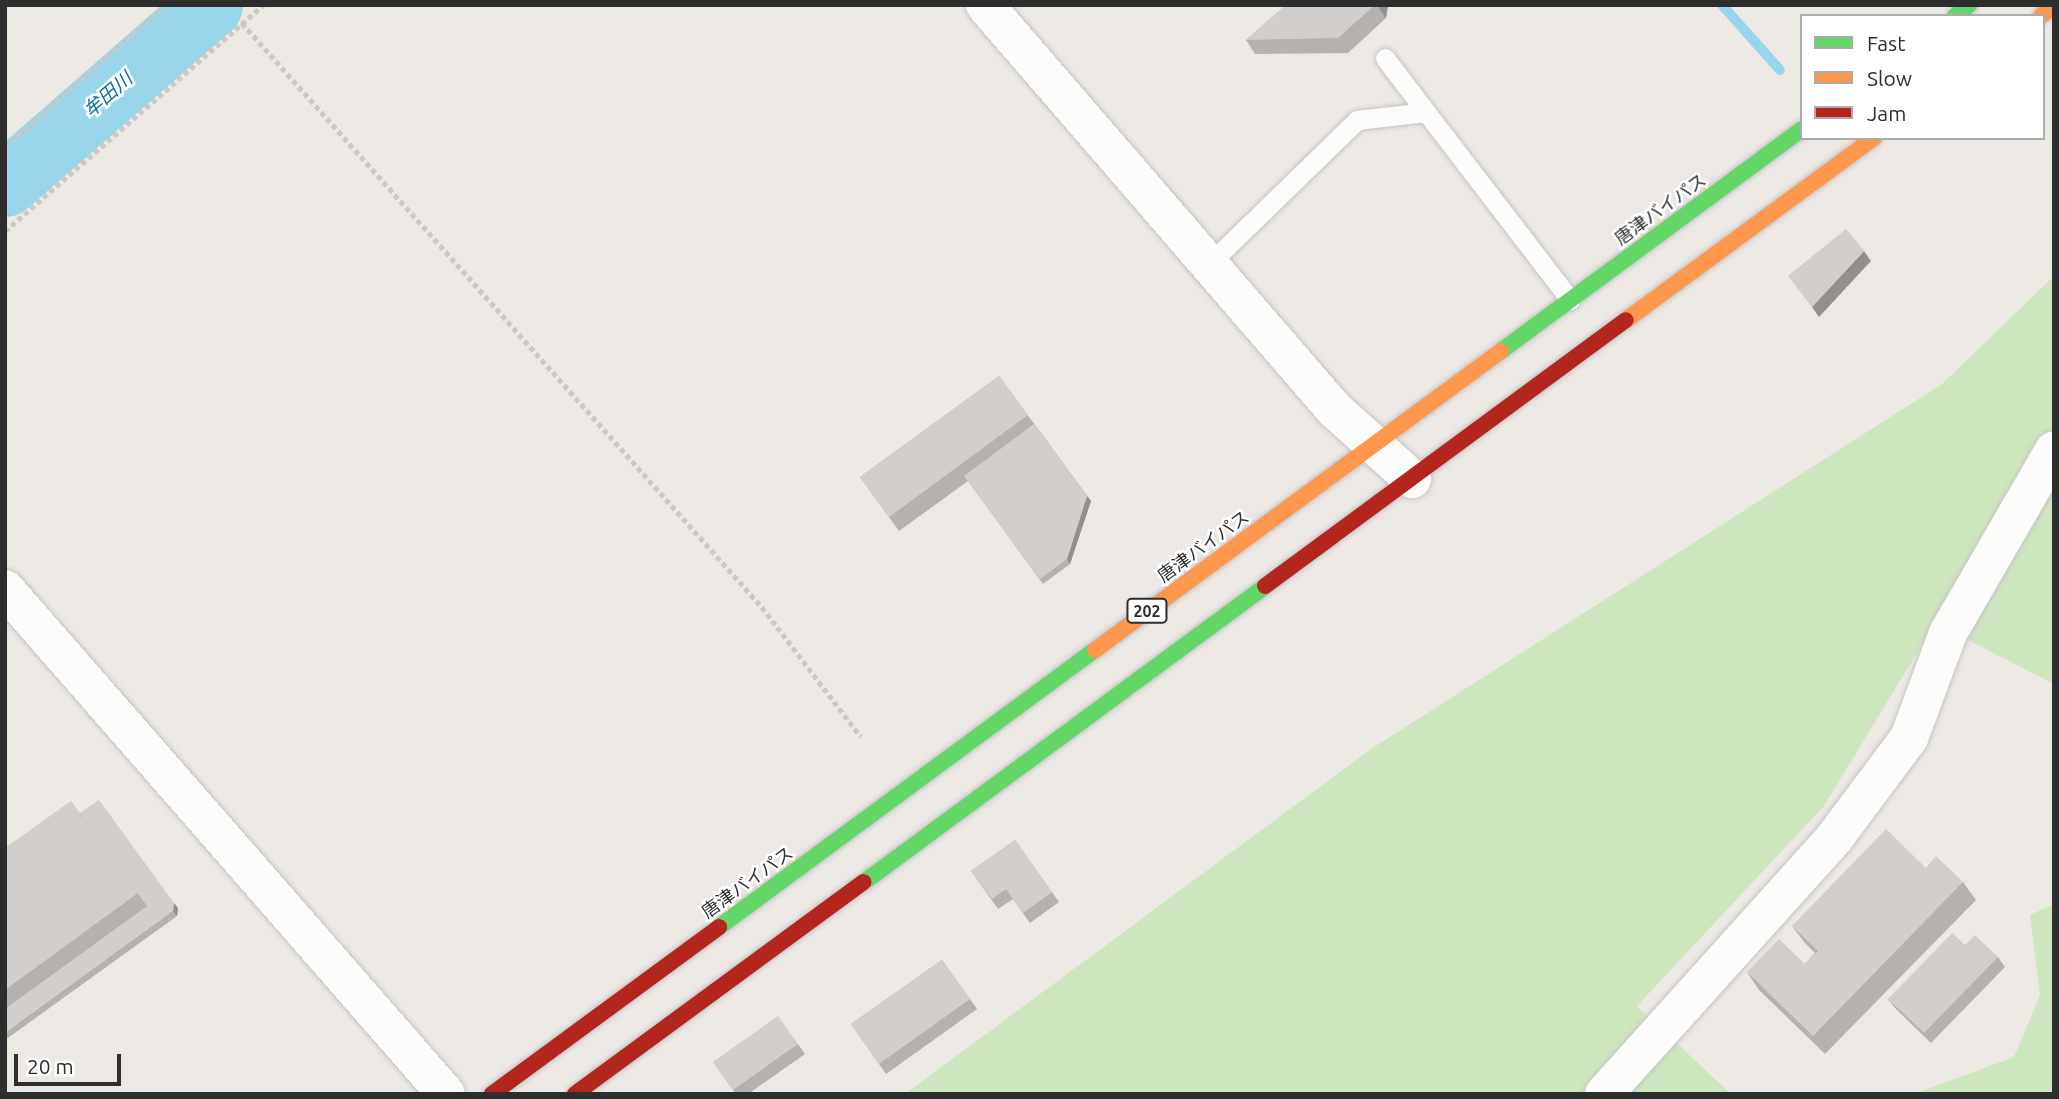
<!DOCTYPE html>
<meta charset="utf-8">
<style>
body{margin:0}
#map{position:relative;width:2059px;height:1099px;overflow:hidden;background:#ece8e4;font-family:Ubuntu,"Noto Sans JP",sans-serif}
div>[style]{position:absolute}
.green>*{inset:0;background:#cee6be}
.stream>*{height:10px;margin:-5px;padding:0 5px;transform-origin:5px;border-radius:5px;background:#99d6ec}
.river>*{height:65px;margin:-32.5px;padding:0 32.5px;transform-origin:32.5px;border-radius:32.5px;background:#99d6ec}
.path>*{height:4.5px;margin-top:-2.25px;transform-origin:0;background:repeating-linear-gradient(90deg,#c9c9c8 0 5px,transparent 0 8.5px)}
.roads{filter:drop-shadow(0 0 2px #c5c4c5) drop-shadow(0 0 2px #c5c4c5)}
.lane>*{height:19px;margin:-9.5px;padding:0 9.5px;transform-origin:9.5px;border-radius:9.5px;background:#fcfcfb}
.street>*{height:38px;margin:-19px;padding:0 19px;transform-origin:19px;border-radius:19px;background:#fcfcfb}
.fast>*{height:16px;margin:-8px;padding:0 8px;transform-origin:8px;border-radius:8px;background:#63d668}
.slow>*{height:16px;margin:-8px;padding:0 8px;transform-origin:8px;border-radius:8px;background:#ff974d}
.jam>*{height:16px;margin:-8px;padding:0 8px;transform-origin:8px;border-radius:8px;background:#b3261e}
.wall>*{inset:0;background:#b4b1af}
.shaded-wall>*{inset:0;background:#92908e}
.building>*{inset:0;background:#d1cecb}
span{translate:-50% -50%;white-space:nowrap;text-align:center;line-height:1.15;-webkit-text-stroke:5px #fff;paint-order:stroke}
.shield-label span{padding:2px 5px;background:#fff;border:2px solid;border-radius:5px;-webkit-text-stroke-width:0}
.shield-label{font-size:16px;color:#2e2e2e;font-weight:700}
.street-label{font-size:18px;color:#2e2e2e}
.water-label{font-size:19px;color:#0d6fa3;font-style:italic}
.frame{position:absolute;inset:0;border:7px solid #2e2e2e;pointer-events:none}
.legend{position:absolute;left:1800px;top:14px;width:245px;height:126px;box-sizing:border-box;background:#fff;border:2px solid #ababab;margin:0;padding:9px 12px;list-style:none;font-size:21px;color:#2e2e2e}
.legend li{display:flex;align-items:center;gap:14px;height:35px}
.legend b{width:35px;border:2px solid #ababab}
.scale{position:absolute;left:14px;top:1054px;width:107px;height:32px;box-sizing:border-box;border:4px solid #2e2e2e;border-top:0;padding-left:9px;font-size:21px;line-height:24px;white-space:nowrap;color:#2e2e2e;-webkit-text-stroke:5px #fff;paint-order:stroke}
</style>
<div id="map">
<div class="green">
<div style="clip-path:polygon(2054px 276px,2054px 684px,1935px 623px,1824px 806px,1637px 1006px,1731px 1094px,905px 1094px,1371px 749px,1942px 384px)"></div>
<div style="clip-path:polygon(2054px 904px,2054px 1094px,1914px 1094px,2014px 1057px,2040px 995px,2030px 915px)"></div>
</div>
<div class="stream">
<div style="left:1722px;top:5px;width:87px;rotate:48.3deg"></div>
</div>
<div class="river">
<div style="left:5px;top:184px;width:272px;rotate:-41.1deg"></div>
</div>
<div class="path">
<div style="left:242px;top:23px;width:782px;rotate:48.32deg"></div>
<div style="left:762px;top:607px;width:163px;rotate:52.7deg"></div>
<div style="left:5px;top:147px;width:214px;rotate:-41.6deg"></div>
<div style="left:5px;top:231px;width:343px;rotate:-41.2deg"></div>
</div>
<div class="roads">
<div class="lane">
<div style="left:1385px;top:58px;width:68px;rotate:52.8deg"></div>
<div style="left:1209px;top:264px;width:206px;rotate:-44.2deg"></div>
<div style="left:1357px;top:120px;width:69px;rotate:-6.6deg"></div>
<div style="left:1426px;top:112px;width:237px;rotate:52.5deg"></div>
</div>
<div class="street">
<div style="left:985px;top:5px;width:534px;rotate:49.18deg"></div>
<div style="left:1334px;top:409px;width:105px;rotate:41.9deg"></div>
<div style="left:5px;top:589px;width:670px;rotate:48.87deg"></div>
<div style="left:1604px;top:1094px;width:346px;rotate:-48deg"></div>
<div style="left:1835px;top:837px;width:124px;rotate:-53.2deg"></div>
<div style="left:1909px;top:738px;width:112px;rotate:-69.6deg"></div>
<div style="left:1948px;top:633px;width:211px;rotate:-59.9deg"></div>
</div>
<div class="fast">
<div style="left:1955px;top:16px;width:18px;rotate:-38deg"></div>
<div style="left:1501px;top:351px;width:374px;rotate:-36.4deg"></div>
<div style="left:864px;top:882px;width:498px;rotate:-36.4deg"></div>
<div style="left:719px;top:927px;width:467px;rotate:-36.4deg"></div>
</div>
<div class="slow">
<div style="left:2041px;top:16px;width:16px;rotate:-38deg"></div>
<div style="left:1626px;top:320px;width:308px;rotate:-36.3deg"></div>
<div style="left:1095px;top:650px;width:504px;rotate:-36.37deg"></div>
</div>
<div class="jam">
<div style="left:1265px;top:586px;width:448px;rotate:-36.4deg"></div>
<div style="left:492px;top:1094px;width:282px;rotate:-36.3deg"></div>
<div style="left:575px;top:1094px;width:358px;rotate:-36.3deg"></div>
</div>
</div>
<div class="wall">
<div style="clip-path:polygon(1286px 5px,1388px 5px,1386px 18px,1348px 53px,1255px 54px,1246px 40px)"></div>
<div style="clip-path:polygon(999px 376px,1091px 501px,1070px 564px,1043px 584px,968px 481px,899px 531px,860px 477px)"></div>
<div style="clip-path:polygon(80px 813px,178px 908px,177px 916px,5px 1040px,5px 848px)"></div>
<div style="clip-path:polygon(1015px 840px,1059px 902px,1030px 923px,1013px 899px,998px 909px,971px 871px)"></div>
<div style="clip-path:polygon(1926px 868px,1963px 882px,1976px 900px,1825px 1054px,1759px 990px,1747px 972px,1805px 964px,1815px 953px,1805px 943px,1792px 926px)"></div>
<div style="clip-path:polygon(1965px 945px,1998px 957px,2005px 967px,1931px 1043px,1895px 1008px,1888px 999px)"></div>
<div style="clip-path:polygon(942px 960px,977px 1009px,886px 1074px,851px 1024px)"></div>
<div style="clip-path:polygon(798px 1044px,805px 1054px,748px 1094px,736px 1094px,713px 1062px)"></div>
</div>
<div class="shaded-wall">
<div style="clip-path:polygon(1377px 5px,1388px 5px,1386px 18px)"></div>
<div style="clip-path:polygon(1864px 251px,1871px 261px,1819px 317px,1812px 307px)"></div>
<div style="clip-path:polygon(1087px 496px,1091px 501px,1070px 564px,1067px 559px)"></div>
<div style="clip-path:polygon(174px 903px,178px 908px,177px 916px,173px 911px)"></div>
</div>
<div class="building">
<div style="clip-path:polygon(1286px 5px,1375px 5px,1338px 38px,1246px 40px)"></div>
<div style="clip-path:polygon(1846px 229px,1864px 251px,1812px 307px,1788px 276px)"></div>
<div style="clip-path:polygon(999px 376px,1028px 415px,889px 517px,860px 477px)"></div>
<div style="clip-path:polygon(1034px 424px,1087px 496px,1067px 559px,1040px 579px,964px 476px)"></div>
<div style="clip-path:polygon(99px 800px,174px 903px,173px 911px,5px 1033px,5px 1009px,147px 906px,80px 813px)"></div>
<div style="clip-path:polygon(71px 801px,138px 893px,5px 990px,5px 848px)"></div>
<div style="clip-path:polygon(1886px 829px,1926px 868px,1936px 856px,1963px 882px,1813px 1036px,1747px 972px,1779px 939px,1805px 964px,1818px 951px,1792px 926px)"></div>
<div style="clip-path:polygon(1015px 840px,1052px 892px,1023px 913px,1006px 889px,992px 899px,971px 871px)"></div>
<div style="clip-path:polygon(1952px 933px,1965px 945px,1975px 935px,1998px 957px,1924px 1033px,1888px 999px)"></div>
<div style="clip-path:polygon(942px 960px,970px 999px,879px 1064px,851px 1024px)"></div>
<div style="clip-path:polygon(778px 1016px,798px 1044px,733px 1090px,713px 1062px)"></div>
</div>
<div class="shield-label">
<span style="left:1147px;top:611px">202</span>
</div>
<div class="street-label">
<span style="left:1660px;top:209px;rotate:-36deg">唐津バイパス</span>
<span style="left:1203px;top:546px;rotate:-36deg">唐津バイパス</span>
<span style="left:747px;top:882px;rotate:-36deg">唐津バイパス</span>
</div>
<div class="water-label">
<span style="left:108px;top:95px;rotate:-41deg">牟田川</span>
</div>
<div class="frame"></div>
<ul class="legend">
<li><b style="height:9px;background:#63d668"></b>Fast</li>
<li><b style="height:9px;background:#ff974d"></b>Slow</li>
<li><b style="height:9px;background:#b3261e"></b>Jam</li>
</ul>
<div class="scale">20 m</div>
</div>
